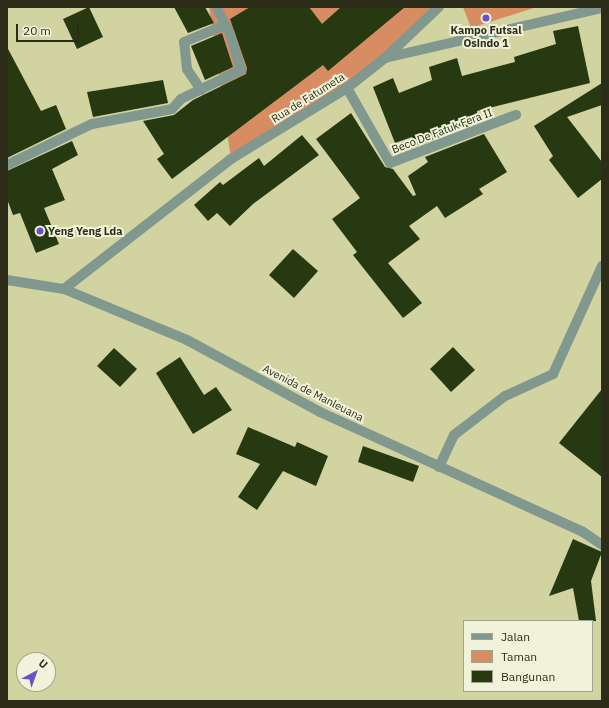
<!DOCTYPE html>
<style>
body{margin:0}
#map{position:relative;width:609px;height:708px;overflow:hidden;background:#d1d3a1;font-family:"IBM Plex Sans",sans-serif}
div>[style]{position:absolute}
.green>*{inset:0;background:#d78c62}
.building>*{inset:0;background:#263911}
.minor>*{height:10px;margin:-5px;padding:0 5px;transform-origin:5px;border-radius:5px;background:#80988e}
.dots>*{width:11px;height:11px;translate:-50% -50%;box-sizing:border-box;border:2px solid #f0f2d9;border-radius:50%}
span{translate:-50% -50%;white-space:nowrap;text-align:center;line-height:1.15;-webkit-text-stroke:4px #f0f2d9;paint-order:stroke}
.poi-label{font-size:11px;color:#2c2d19;font-weight:700}
.left{translate:0 -50%;text-align:left}
.street-label{font-size:11px;color:#2c2d19}
.frame{position:absolute;inset:0;border:8px solid #2c2d19;pointer-events:none}
.legend{position:absolute;left:463px;top:620px;width:130px;height:72px;box-sizing:border-box;background:#f0f2d9;border:1px solid #a2a38c;margin:0;padding:5px 7px;list-style:none;font-size:12px;color:#2c2d19}
.legend li{display:flex;align-items:center;gap:8px;height:20px}
.legend b{width:20px;border:1px solid #a2a38c}
.north{position:absolute;left:16px;top:652px;width:40px;height:40px;box-sizing:border-box;background:#f0f2d9;border:1px solid #a2a38c;border-radius:50%;rotate:41deg;font-size:11px;font-weight:700;line-height:16px;text-align:center;color:#2c2d19}
.north::after{content:'';display:block;margin:auto;width:14px;height:18px;background:#6d4fc8;clip-path:polygon(50% 0,100% 100%,50% 72%,0 100%)}
.scale{position:absolute;left:16px;top:24px;width:63px;height:18px;box-sizing:border-box;border:2px solid #2c2d19;border-top:0;padding-left:5px;font-size:12px;line-height:14px;white-space:nowrap;color:#2c2d19;-webkit-text-stroke:3px #f0f2d9;paint-order:stroke}
</style>
<div id="map">
<div class="green">
<div style="clip-path:polygon(209px 7px,439px 7px,385px 58px,231px 159px)"></div>
<div style="clip-path:polygon(463px 7px,537px 7px,471px 28px)"></div>
</div>
<div class="building">
<div style="clip-path:polygon(89px 7px,103px 37px,77px 49px,63px 19px)"></div>
<div style="clip-path:polygon(174px 7px,205px 7px,214px 23px,188px 33px)"></div>
<div style="clip-path:polygon(250px 7px,309px 7px,322px 24px,341px 7px,405px 7px,328px 71px,323px 65px,172px 179px,157px 159px,164px 154px,143px 121px,174px 115px,193px 100px,246px 74px,247px 68px,230px 19px)"></div>
<div style="clip-path:polygon(578px 26px,590px 83px,477px 111px,477px 123px,418px 145px,412px 137px,395px 143px,373px 87px,393px 78px,399px 93px,432px 80px,429px 67px,457px 58px,462px 76px,515px 62px,514px 57px,556px 44px,553px 31px)"></div>
<div style="clip-path:polygon(222px 33px,233px 67px,205px 80px,191px 46px)"></div>
<div style="clip-path:polygon(7px 47px,41px 111px,56px 105px,66px 129px,7px 158px)"></div>
<div style="clip-path:polygon(163px 80px,168px 103px,93px 117px,87px 92px)"></div>
<div style="clip-path:polygon(602px 83px,602px 105px,567px 117px,602px 162px,602px 179px,578px 198px,549px 160px,553px 156px,534px 126px)"></div>
<div style="clip-path:polygon(351px 113px,385px 167px,393px 169px,413px 196px,416px 195px,408px 176px,428px 162px,425px 157px,484px 134px,507px 172px,479px 189px,483px 194px,445px 218px,437px 206px,409px 226px,420px 239px,388px 263px,422px 303px,403px 318px,353px 255px,357px 252px,332px 219px,360px 198px,316px 139px)"></div>
<div style="clip-path:polygon(302px 135px,319px 155px,253px 204px,230px 226px,217px 213px,208px 221px,194px 205px,220px 182px,223px 185px,259px 158px,264px 166px)"></div>
<div style="clip-path:polygon(72px 141px,78px 155px,52px 169px,65px 200px,44px 208px,59px 244px,36px 253px,20px 213px,13px 215px,7px 199px,7px 171px)"></div>
<div style="clip-path:polygon(293px 249px,318px 271px,294px 298px,269px 275px)"></div>
<div style="clip-path:polygon(453px 347px,475px 370px,451px 392px,430px 369px)"></div>
<div style="clip-path:polygon(114px 348px,137px 369px,120px 387px,97px 366px)"></div>
<div style="clip-path:polygon(180px 357px,204px 395px,216px 387px,232px 410px,193px 434px,156px 373px)"></div>
<div style="clip-path:polygon(602px 389px,602px 477px,559px 443px)"></div>
<div style="clip-path:polygon(248px 427px,295px 447px,297px 442px,328px 456px,316px 486px,283px 471px,257px 510px,238px 497px,260px 464px,236px 454px)"></div>
<div style="clip-path:polygon(363px 446px,419px 466px,413px 482px,358px 462px)"></div>
<div style="clip-path:polygon(573px 539px,602px 552px,591px 581px,596px 621px,579px 621px,573px 588px,549px 596px)"></div>
</div>
<div class="minor">
<div style="left:385px;top:58px;width:74px;rotate:-43.4deg"></div>
<div style="left:347px;top:88px;width:86px;rotate:60.2deg"></div>
<div style="left:390px;top:163px;width:135px;rotate:-20.9deg"></div>
<div style="left:201px;top:90px;width:25px;rotate:-124deg"></div>
<div style="left:187px;top:69px;width:27px;rotate:-96deg"></div>
<div style="left:184px;top:42px;width:44px;rotate:-22.5deg"></div>
<div style="left:7px;top:165px;width:94px;rotate:-25.8deg"></div>
<div style="left:92px;top:124px;width:81px;rotate:-10.6deg"></div>
<div style="left:172px;top:109px;width:13px;rotate:-48deg"></div>
<div style="left:181px;top:99px;width:67px;rotate:-25.8deg"></div>
<div style="left:241px;top:70px;width:38px;rotate:-107deg"></div>
<div style="left:230px;top:34px;width:30px;rotate:-117deg"></div>
<div style="left:7px;top:280px;width:58px;rotate:9deg"></div>
<div style="left:64px;top:289px;width:133px;rotate:22.5deg"></div>
<div style="left:187px;top:340px;width:151px;rotate:28.4deg"></div>
<div style="left:320px;top:412px;width:289px;rotate:24.5deg"></div>
<div style="left:583px;top:532px;width:23px;rotate:34deg"></div>
<div style="left:64px;top:289px;width:212px;rotate:-37.9deg"></div>
<div style="left:231px;top:159px;width:136px;rotate:-31.5deg"></div>
<div style="left:347px;top:88px;width:48px;rotate:-38.3deg"></div>
<div style="left:385px;top:58px;width:223px;rotate:-13deg"></div>
<div style="left:439px;top:467px;width:35px;rotate:-65deg"></div>
<div style="left:454px;top:435px;width:64px;rotate:-37.4deg"></div>
<div style="left:505px;top:396px;width:53px;rotate:-24.6deg"></div>
<div style="left:553px;top:374px;width:119px;rotate:-65.6deg"></div>
</div>
<div class="dots">
<div style="left:486px;top:18px;background:#6d4fc8"></div>
<div style="left:40px;top:231px;background:#6d4fc8"></div>
</div>
<div class="poi-label">
<span style="left:486px;top:37px">Kampo Futsal<br>Osindo 1</span>
<span class="left" style="left:48px;top:231px">Yeng Yeng Lda</span>
</div>
<div class="street-label">
<span style="left:308px;top:98px;rotate:-32deg">Rua de Fatumeta</span>
<span style="left:442px;top:131px;rotate:-21deg">Beco De Fatuk Fera II</span>
<span style="left:313px;top:393px;rotate:27deg">Avenida de Manleuana</span>
</div>
<div class="frame"></div>
<ul class="legend">
<li><b style="height:5px;background:#80988e"></b>Jalan</li>
<li><b style="height:11px;background:#d78c62"></b>Taman</li>
<li><b style="height:11px;background:#263911"></b>Bangunan</li>
</ul>
<div class="north">U</div>
<div class="scale">20 m</div>
</div>
